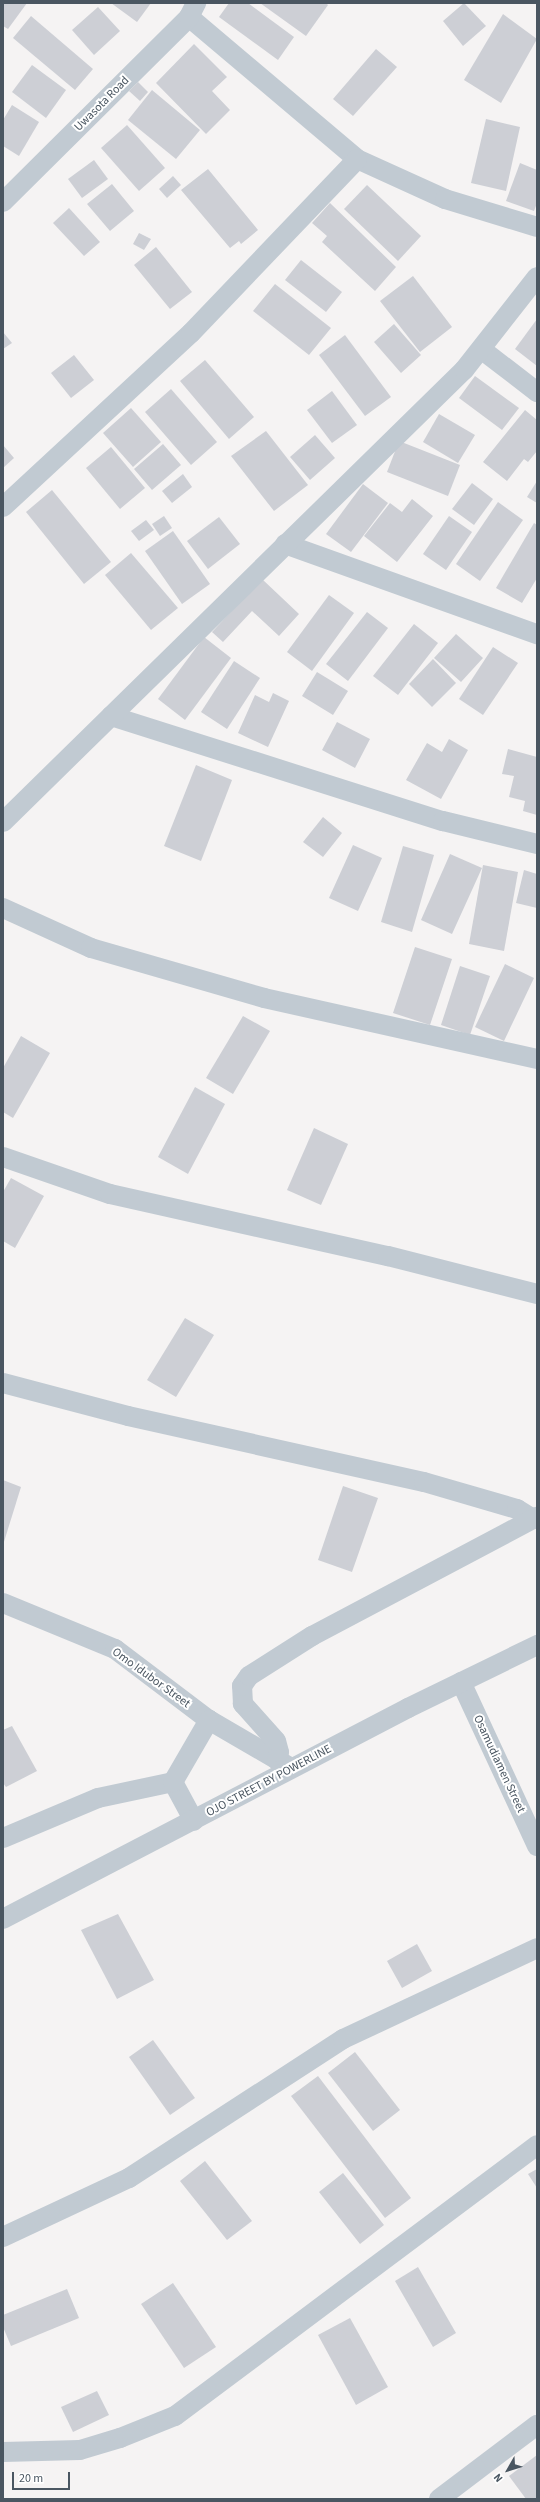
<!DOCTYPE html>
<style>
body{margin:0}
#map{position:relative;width:540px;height:2502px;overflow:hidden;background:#f5f3f3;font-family:"Source Sans 3",sans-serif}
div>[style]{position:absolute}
.building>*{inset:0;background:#cdcfd5}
.minor>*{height:20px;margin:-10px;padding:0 10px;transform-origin:10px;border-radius:10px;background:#c1cad2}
span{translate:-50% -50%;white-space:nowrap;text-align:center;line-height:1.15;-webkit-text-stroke:4px #fff;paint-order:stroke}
.street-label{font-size:12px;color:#4a5661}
.frame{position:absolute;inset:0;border:4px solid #4a5661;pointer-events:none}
.north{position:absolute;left:488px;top:2450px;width:40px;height:40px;-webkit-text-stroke:3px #fff;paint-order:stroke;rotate:231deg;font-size:11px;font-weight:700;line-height:16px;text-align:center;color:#4a5661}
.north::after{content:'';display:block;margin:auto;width:14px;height:18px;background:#4a5661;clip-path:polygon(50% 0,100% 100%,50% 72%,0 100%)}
.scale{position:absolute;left:12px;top:2472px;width:58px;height:18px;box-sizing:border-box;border:2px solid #4a5661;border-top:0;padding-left:5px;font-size:12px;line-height:14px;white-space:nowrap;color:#4a5661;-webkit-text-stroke:3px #fff;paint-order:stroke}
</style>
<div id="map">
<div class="building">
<div style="clip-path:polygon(3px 3px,27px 3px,8px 29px,3px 26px)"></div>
<div style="clip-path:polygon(111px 3px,151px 3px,137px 22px)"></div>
<div style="clip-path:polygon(229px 3px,248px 3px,294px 37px,278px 60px,219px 17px)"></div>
<div style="clip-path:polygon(260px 3px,326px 3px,328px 5px,306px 36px)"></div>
<div style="clip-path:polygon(464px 3px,486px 26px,463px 46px,443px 21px)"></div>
<div style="clip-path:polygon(98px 7px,120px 31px,94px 55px,72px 30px)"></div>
<div style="clip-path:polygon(503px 14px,537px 39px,501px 103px,464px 80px)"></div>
<div style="clip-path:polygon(31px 16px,93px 69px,75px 90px,13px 38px)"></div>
<div style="clip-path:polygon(194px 44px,227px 77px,212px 91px,230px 110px,206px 134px,156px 83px)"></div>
<div style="clip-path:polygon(376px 49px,397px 67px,353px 116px,333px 99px)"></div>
<div style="clip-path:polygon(32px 65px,66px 90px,46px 118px,12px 92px)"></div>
<div style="clip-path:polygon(138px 82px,148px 92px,140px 101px,129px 91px)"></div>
<div style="clip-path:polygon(152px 90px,200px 130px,176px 159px,128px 120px)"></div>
<div style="clip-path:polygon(12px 105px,39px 122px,19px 156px,3px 146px,3px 120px)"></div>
<div style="clip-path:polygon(486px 119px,520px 127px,506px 191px,471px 183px)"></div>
<div style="clip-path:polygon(127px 125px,165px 168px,139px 191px,101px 148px)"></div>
<div style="clip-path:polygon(94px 160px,108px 179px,82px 198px,68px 179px)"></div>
<div style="clip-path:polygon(520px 163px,537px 170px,537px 203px,534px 211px,506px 201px)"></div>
<div style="clip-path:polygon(208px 169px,258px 230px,241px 244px,239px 241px,230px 248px,181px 190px)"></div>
<div style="clip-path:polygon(173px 176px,181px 185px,167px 198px,159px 189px)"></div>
<div style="clip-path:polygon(112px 184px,134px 211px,110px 231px,87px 204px)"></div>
<div style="clip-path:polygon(367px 185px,421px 236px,398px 261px,344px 209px)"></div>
<div style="clip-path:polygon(330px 203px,396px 267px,375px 291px,322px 242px,327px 236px,312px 223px)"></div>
<div style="clip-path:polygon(69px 208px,100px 242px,84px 256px,53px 223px)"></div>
<div style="clip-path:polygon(139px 233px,151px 239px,144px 250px,133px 244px)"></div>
<div style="clip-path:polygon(156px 247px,192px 292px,170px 309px,134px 265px)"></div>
<div style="clip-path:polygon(301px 260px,342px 292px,326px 312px,285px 280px)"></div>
<div style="clip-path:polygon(413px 276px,452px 327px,420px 352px,380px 301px)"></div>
<div style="clip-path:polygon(275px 284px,331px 328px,309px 355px,253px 311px)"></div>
<div style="clip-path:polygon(537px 319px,537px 366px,515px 349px)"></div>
<div style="clip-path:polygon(394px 324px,421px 355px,401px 373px,374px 342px)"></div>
<div style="clip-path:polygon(3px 332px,12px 343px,3px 349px)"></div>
<div style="clip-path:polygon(345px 335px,391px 397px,365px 416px,319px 355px)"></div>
<div style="clip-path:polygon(74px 355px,94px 380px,71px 398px,51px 373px)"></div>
<div style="clip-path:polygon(205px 360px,254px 417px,229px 439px,180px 381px)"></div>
<div style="clip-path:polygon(475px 376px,519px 408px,502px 430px,459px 398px)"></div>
<div style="clip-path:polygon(171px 389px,217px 442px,191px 465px,145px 412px)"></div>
<div style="clip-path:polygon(332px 391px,357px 425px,332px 443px,307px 410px)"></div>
<div style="clip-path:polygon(131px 408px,161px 442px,133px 467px,103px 433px)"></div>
<div style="clip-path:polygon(525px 410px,537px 420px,537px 451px,528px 462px,524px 459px,507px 481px,483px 462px)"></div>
<div style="clip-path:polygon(439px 414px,475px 435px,458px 463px,423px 442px)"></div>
<div style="clip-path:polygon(266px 431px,308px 485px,274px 511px,231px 456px)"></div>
<div style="clip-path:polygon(315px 435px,335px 458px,310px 480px,290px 457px)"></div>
<div style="clip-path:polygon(399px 441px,460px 465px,448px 496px,387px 472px)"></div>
<div style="clip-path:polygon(163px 444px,181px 465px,152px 490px,134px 469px)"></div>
<div style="clip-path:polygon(3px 445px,14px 458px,3px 468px)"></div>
<div style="clip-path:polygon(111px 447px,145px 488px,120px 509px,86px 468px)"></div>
<div style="clip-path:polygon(183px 474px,192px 487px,172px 503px,162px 491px)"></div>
<div style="clip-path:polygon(537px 481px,537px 503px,527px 497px)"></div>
<div style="clip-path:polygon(472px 483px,493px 499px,474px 525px,452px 509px)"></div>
<div style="clip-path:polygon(363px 484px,388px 503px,351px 552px,326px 534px)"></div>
<div style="clip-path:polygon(52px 490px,111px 562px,84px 584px,26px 512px)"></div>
<div style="clip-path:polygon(412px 499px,433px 516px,397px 562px,364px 536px,390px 503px,402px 512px)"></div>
<div style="clip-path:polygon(498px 502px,523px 520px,480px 581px,456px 564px)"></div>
<div style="clip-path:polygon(164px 516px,172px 528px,160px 536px,152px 524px)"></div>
<div style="clip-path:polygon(449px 516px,472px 532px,446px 570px,423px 554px)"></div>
<div style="clip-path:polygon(219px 517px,240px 544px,208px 569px,187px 541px)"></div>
<div style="clip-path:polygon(146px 520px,154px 530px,139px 541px,131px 531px)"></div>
<div style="clip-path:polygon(534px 523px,537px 525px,537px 578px,522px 603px,496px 588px)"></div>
<div style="clip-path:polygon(173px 531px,210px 584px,182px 604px,145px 551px)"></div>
<div style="clip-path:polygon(131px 553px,178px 608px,151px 630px,105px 575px)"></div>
<div style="clip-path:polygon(262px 579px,299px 614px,279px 636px,252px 611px,223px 642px,212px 632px)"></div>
<div style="clip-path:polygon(329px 595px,354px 613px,312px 671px,287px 652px)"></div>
<div style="clip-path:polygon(367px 612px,388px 628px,348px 681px,326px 664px)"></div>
<div style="clip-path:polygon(414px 624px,438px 643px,398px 695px,373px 676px)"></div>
<div style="clip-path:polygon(456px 634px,483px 658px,461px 682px,434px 658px)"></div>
<div style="clip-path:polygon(204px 637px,231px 658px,185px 720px,158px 699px)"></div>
<div style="clip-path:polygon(493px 647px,518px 663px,483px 715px,459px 699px)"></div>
<div style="clip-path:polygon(433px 659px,456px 683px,432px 707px,409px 684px)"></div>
<div style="clip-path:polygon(234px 661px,260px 678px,227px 729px,201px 712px)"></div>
<div style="clip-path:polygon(317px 672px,348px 691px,333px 715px,302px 696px)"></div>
<div style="clip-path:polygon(273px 693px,289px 701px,268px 747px,238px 733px,255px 695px,269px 702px)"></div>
<div style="clip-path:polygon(337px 722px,370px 739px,355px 768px,322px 750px)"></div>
<div style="clip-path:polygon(449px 739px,468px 750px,441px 799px,406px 780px,427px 743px,442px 752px)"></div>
<div style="clip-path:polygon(508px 749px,537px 757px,537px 815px,523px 811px,525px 801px,509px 797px,514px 776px,502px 774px)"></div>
<div style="clip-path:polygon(196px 765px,232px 780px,201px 861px,164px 846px)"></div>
<div style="clip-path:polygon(323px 817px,342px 833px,323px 857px,303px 842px)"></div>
<div style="clip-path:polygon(353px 845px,382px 858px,358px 911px,329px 898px)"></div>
<div style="clip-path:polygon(403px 846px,434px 855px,412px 932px,381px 922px)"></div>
<div style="clip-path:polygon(450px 854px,482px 868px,452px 934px,421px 920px)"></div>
<div style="clip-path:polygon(483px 865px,518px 872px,504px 951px,469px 944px)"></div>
<div style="clip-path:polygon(524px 870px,537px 874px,537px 908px,516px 903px)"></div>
<div style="clip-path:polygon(415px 947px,452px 959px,430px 1025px,393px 1013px)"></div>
<div style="clip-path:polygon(505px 964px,534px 978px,504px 1041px,475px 1027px)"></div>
<div style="clip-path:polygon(460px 966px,490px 976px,470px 1035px,441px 1025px)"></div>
<div style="clip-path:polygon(243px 1016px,270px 1031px,233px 1094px,206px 1078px)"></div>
<div style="clip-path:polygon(21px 1036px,50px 1053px,13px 1118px,3px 1112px,3px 1068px)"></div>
<div style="clip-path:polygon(195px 1087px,225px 1104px,188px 1174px,158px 1157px)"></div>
<div style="clip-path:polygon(314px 1128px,348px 1144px,321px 1205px,287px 1190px)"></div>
<div style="clip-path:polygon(11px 1178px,44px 1196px,15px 1248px,3px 1241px,3px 1192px)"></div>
<div style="clip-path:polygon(185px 1318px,214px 1335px,176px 1397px,147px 1380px)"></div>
<div style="clip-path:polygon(3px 1480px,21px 1487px,3px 1545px)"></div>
<div style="clip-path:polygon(343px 1486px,378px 1498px,352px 1572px,318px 1560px)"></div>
<div style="clip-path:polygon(12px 1726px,37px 1771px,6px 1787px,3px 1783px,3px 1730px)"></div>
<div style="clip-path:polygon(118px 1914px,154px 1980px,117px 1999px,81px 1930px)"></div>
<div style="clip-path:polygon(417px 1944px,432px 1971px,402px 1988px,387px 1961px)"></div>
<div style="clip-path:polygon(153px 2040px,195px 2098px,170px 2115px,129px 2057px)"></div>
<div style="clip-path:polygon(355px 2052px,400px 2110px,373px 2131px,328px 2073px)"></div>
<div style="clip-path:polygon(318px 2076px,411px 2198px,385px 2218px,291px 2096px)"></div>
<div style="clip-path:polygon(205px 2161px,252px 2221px,227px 2240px,180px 2181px)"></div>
<div style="clip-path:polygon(537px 2169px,537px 2188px,528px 2174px)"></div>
<div style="clip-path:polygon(343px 2173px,384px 2225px,360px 2244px,319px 2192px)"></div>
<div style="clip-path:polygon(418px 2267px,456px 2333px,433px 2347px,395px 2281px)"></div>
<div style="clip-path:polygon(173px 2283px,216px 2347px,184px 2368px,141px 2304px)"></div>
<div style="clip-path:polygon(67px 2289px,79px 2318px,11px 2346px,3px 2327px,3px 2315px)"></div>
<div style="clip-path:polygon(350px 2318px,388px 2387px,356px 2405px,318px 2335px)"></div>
<div style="clip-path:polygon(97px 2391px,109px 2415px,73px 2432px,61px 2407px)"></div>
<div style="clip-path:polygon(537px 2455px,537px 2499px,526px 2499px,509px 2476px)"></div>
</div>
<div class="minor">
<div style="left:189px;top:17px;width:220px;rotate:40.2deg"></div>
<div style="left:357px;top:159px;width:97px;rotate:24.4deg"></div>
<div style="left:445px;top:199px;width:96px;rotate:16.9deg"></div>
<div style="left:3px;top:202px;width:262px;rotate:-44.8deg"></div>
<div style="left:189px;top:17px;width:16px;rotate:-63deg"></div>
<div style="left:481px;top:349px;width:71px;rotate:37.5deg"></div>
<div style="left:3px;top:507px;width:256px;rotate:-42.8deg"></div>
<div style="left:191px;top:333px;width:240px;rotate:-46.3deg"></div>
<div style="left:285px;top:544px;width:268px;rotate:19.7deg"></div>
<div style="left:111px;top:716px;width:348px;rotate:17.6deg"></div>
<div style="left:443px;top:821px;width:97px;rotate:13.7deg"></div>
<div style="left:3px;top:822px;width:646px;rotate:-44.44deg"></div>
<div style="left:464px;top:370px;width:118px;rotate:-51.9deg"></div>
<div style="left:3px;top:908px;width:97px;rotate:24.4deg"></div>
<div style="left:91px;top:948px;width:180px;rotate:16.1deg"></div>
<div style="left:264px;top:998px;width:280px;rotate:12.6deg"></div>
<div style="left:3px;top:1157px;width:113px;rotate:19.1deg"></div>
<div style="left:110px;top:1194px;width:285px;rotate:12.6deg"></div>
<div style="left:388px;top:1256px;width:154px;rotate:14.3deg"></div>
<div style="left:3px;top:1383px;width:129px;rotate:14.8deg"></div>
<div style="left:128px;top:1416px;width:303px;rotate:12.6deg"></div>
<div style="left:424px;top:1482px;width:97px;rotate:16.2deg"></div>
<div style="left:517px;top:1509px;width:19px;rotate:32deg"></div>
<div style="left:3px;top:1603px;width:121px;rotate:22.3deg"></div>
<div style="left:115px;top:1649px;width:118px;rotate:37.1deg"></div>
<div style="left:209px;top:1720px;width:91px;rotate:30.2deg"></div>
<div style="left:461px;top:1682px;width:181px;rotate:65.1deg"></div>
<div style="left:277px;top:1760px;width:8px;rotate:-76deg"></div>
<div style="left:279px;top:1752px;width:11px;rotate:-105deg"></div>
<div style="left:276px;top:1741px;width:50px;rotate:-131.7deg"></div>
<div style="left:243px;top:1704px;width:18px;rotate:-93deg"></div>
<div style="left:242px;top:1686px;width:12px;rotate:-55deg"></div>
<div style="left:249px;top:1676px;width:75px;rotate:-32.4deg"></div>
<div style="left:312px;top:1636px;width:255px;rotate:-27.9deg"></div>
<div style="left:173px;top:1782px;width:44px;rotate:61.7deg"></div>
<div style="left:3px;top:1838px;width:103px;rotate:-22.8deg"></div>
<div style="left:98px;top:1798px;width:77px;rotate:-12deg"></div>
<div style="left:173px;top:1782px;width:72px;rotate:-59.9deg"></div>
<div style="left:3px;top:1919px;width:457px;rotate:-27.5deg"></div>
<div style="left:408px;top:1708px;width:144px;rotate:-26deg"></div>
<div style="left:3px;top:2237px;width:139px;rotate:-25.1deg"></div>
<div style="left:129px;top:2178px;width:255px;rotate:-33deg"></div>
<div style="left:343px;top:2039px;width:214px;rotate:-25.1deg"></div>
<div style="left:3px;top:2452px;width:77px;rotate:-1.5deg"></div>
<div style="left:80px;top:2450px;width:42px;rotate:-16.7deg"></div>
<div style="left:120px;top:2438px;width:59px;rotate:-21.8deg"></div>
<div style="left:175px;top:2416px;width:452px;rotate:-36.8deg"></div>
<div style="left:439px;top:2499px;width:123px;rotate:-37.1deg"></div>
</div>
<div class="street-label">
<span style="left:102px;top:104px;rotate:-45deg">Uwasota Road</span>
<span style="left:151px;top:1678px;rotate:36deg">Omo Idubor Street</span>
<span style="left:499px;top:1764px;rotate:65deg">Osamudiamen Street</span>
<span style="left:269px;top:1781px;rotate:-28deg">OJO STREET BY POWERLINE</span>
</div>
<div class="frame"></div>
<div class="north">N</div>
<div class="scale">20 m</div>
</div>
